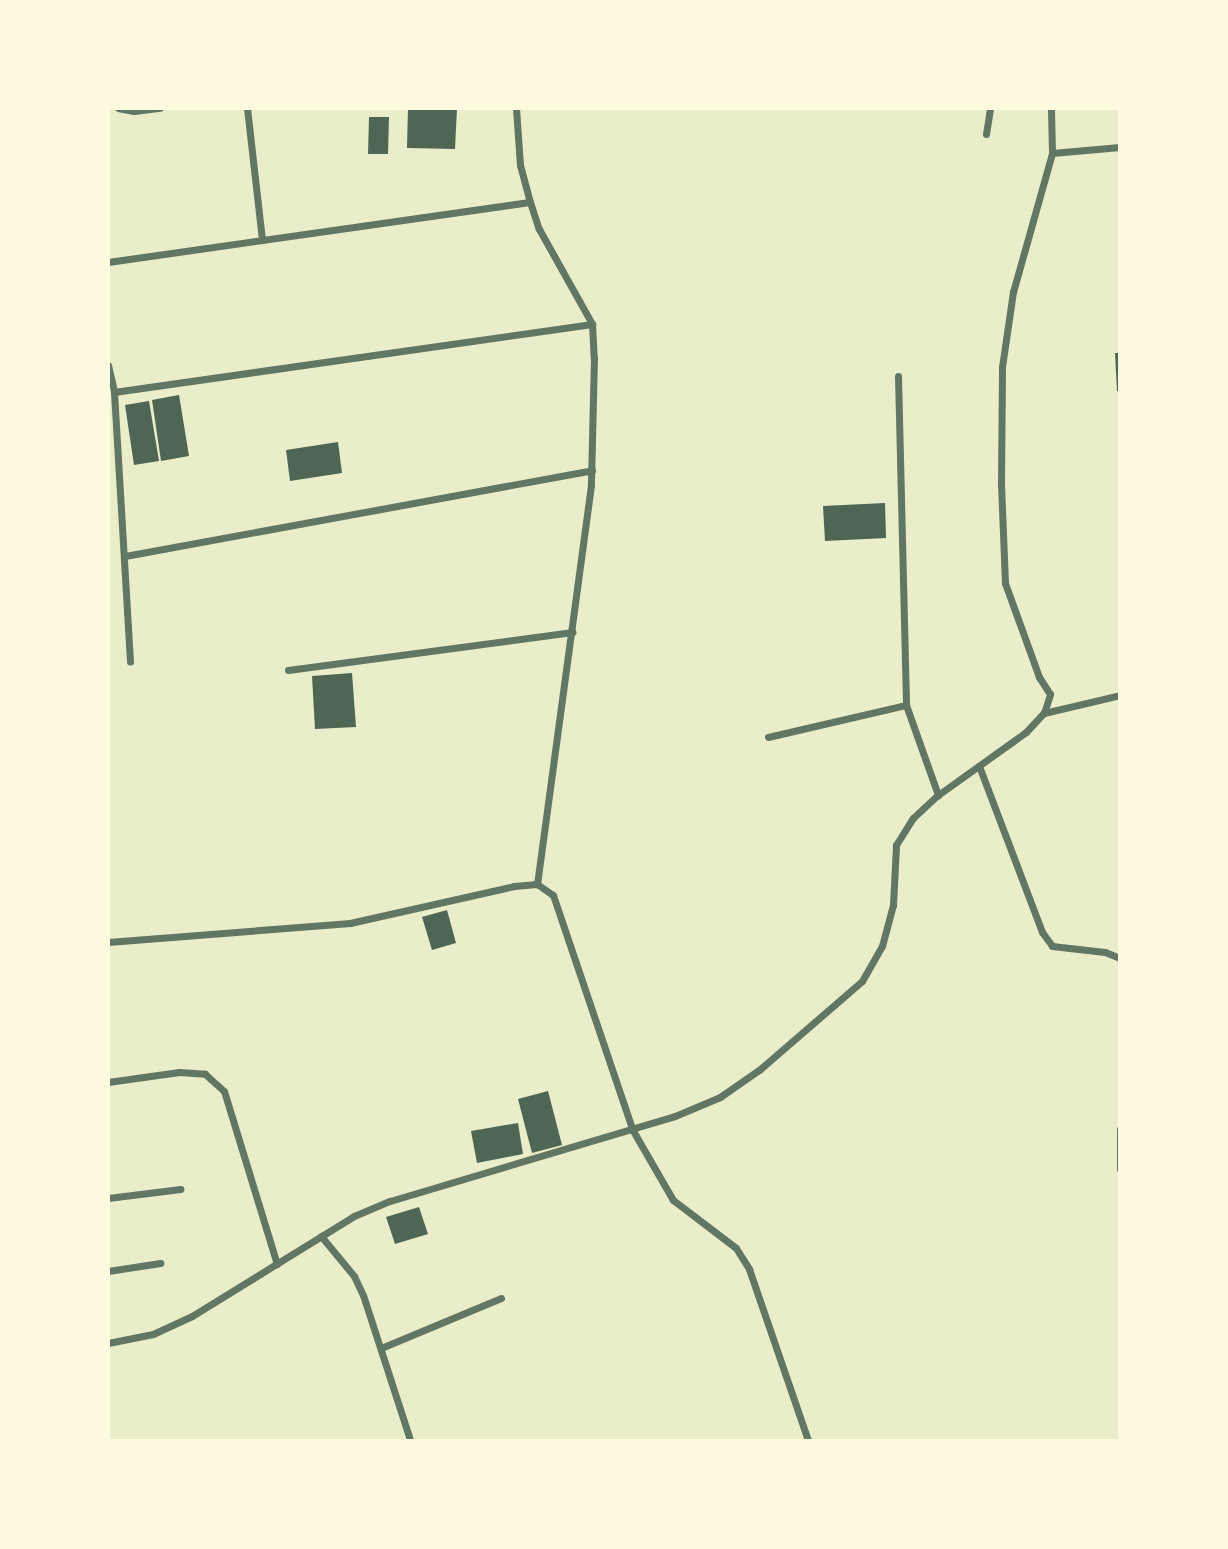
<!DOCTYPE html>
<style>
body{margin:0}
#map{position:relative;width:1228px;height:1549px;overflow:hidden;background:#e9edc9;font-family:"IBM Plex Sans",sans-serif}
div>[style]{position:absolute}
.building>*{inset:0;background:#4f6655}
.minor>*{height:7px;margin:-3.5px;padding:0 3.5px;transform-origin:3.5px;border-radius:3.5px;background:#617663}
span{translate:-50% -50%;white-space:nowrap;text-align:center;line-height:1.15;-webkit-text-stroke:6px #fefae0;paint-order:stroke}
.frame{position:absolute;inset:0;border:110px solid #fefae0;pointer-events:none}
</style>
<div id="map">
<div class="building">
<div style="clip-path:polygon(408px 108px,457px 108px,455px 149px,407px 148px)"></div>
<div style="clip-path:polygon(369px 117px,389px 117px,388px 154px,368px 154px)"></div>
<div style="clip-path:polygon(1115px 353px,1120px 353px,1120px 391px,1117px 391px)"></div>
<div style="clip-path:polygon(179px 395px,189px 456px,161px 461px,152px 400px)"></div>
<div style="clip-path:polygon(149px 401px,159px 461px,134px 465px,125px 405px)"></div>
<div style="clip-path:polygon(338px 442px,342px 473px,290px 481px,286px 450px)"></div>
<div style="clip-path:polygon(885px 503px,886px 538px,825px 541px,823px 506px)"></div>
<div style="clip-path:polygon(352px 673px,356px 727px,315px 729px,312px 676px)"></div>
<div style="clip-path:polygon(447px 910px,456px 943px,432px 950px,422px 917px)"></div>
<div style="clip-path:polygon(548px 1091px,562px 1145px,532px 1153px,518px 1099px)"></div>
<div style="clip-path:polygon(518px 1123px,523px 1154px,477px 1163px,471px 1131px)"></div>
<div style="clip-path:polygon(419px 1207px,428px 1234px,395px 1244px,386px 1217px)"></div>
</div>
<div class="minor">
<div style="left:118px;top:108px;width:16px;rotate:11deg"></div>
<div style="left:134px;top:111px;width:26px;rotate:-7deg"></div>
<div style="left:247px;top:108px;width:133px;rotate:83.5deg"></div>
<div style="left:516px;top:108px;width:57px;rotate:86deg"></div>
<div style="left:520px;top:165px;width:38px;rotate:75deg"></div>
<div style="left:530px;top:202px;width:28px;rotate:72deg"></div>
<div style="left:539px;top:229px;width:109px;rotate:60.8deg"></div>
<div style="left:592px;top:324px;width:34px;rotate:87deg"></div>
<div style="left:594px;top:358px;width:127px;rotate:91.4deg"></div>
<div style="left:591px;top:485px;width:403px;rotate:97.7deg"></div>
<div style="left:986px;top:134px;width:26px;rotate:-81deg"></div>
<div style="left:1052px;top:153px;width:68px;rotate:-5deg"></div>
<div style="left:108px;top:262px;width:426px;rotate:-8.1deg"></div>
<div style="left:108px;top:365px;width:28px;rotate:77deg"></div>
<div style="left:114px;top:392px;width:270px;rotate:86.6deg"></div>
<div style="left:898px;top:376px;width:329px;rotate:88.6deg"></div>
<div style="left:906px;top:705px;width:96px;rotate:70.4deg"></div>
<div style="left:114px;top:392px;width:483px;rotate:-8.1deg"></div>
<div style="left:125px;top:556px;width:475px;rotate:-10.4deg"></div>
<div style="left:288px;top:670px;width:287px;rotate:-7.6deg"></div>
<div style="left:1044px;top:713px;width:78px;rotate:-13.3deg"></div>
<div style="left:768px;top:737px;width:142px;rotate:-13.1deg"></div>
<div style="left:979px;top:766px;width:178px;rotate:69.2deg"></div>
<div style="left:1042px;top:932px;width:17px;rotate:54deg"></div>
<div style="left:1052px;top:946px;width:53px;rotate:6.5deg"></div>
<div style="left:1105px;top:952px;width:16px;rotate:22deg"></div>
<div style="left:108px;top:942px;width:243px;rotate:-4.5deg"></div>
<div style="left:350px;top:923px;width:168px;rotate:-12.7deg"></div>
<div style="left:514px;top:886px;width:23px;rotate:-5deg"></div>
<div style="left:537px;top:884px;width:19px;rotate:35deg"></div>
<div style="left:553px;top:895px;width:247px;rotate:71.3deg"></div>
<div style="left:632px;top:1129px;width:82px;rotate:60deg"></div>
<div style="left:673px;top:1200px;width:79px;rotate:37.3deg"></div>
<div style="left:736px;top:1248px;width:25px;rotate:58deg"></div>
<div style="left:749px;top:1269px;width:181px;rotate:71deg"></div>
<div style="left:108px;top:1082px;width:72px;rotate:-8deg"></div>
<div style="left:179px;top:1072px;width:26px;rotate:4deg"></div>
<div style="left:205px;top:1074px;width:25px;rotate:42deg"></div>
<div style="left:224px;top:1091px;width:181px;rotate:73deg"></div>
<div style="left:1120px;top:1129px;width:40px;rotate:90deg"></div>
<div style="left:108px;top:1198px;width:73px;rotate:-7.1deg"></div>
<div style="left:321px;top:1236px;width:52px;rotate:50.5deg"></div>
<div style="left:354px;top:1276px;width:21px;rotate:65deg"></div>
<div style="left:363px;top:1295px;width:152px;rotate:72deg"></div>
<div style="left:108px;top:1271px;width:53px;rotate:-8.7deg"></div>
<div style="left:108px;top:1343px;width:46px;rotate:-11.3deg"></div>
<div style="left:153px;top:1334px;width:43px;rotate:-24.8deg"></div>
<div style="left:192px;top:1316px;width:190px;rotate:-31.7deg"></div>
<div style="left:354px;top:1216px;width:39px;rotate:-23deg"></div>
<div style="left:390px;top:1201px;width:297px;rotate:-16.6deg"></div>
<div style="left:675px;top:1116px;width:49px;rotate:-22.9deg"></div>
<div style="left:720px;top:1097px;width:47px;rotate:-34.7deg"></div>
<div style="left:759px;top:1070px;width:136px;rotate:-40.8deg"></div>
<div style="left:862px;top:981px;width:40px;rotate:-60.3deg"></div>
<div style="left:882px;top:946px;width:42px;rotate:-75deg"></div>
<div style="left:893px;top:905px;width:60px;rotate:-87.1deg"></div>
<div style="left:896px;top:845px;width:32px;rotate:-58deg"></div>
<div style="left:913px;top:818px;width:34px;rotate:-43deg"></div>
<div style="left:938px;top:795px;width:108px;rotate:-35.6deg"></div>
<div style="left:1026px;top:732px;width:26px;rotate:-47deg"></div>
<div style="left:1044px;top:713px;width:20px;rotate:-72deg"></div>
<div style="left:1050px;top:694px;width:20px;rotate:-123deg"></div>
<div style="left:1039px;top:677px;width:100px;rotate:-109.9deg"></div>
<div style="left:1005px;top:583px;width:99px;rotate:-92.3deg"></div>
<div style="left:1001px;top:484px;width:117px;rotate:-89.5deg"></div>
<div style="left:1002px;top:367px;width:76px;rotate:-81.7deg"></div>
<div style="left:1013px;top:292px;width:144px;rotate:-74.3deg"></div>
<div style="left:1052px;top:153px;width:45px;rotate:-91.3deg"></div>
<div style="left:381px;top:1348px;width:130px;rotate:-22.6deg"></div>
</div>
<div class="frame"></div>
</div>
